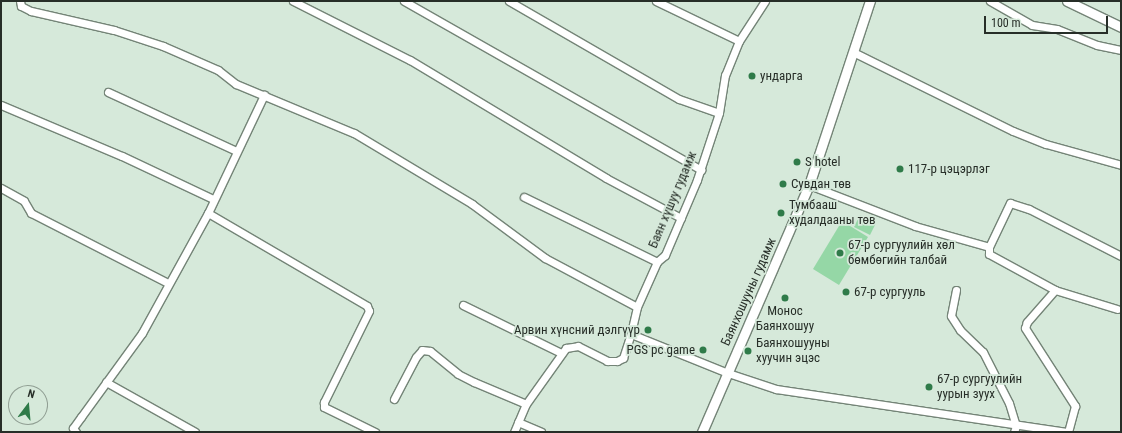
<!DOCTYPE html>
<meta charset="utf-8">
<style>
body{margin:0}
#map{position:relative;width:1122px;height:433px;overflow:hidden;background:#d6e9da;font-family:"Roboto Condensed",sans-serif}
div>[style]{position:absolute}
.green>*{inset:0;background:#95d7a6}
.roads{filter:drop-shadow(1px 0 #748477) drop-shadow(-1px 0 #748477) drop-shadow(0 1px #748477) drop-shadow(0 -1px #748477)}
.minor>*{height:7px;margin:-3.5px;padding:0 3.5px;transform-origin:3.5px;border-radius:3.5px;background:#fff}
.secondary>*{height:9px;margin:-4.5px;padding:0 4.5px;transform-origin:4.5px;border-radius:4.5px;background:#fff}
.dots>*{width:11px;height:11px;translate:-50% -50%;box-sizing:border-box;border:2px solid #d6e9da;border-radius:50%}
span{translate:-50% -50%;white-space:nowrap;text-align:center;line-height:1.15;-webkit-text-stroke:3.5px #d6e9da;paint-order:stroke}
.poi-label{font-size:13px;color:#272e28}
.left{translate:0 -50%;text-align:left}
.right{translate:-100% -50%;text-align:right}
.street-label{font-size:13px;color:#272e28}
.frame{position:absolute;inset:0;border:2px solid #272e28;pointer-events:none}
.north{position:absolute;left:8px;top:385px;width:40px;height:40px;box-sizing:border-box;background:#d6e9da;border:1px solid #909e93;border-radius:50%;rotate:16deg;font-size:11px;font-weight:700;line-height:16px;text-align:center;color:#272e28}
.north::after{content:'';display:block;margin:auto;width:14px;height:18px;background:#2f7b49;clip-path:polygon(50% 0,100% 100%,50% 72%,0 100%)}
.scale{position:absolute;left:984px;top:16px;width:124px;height:18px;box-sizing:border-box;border:2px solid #272e28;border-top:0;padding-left:5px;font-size:12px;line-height:14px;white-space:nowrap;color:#272e28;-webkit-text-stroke:3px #d6e9da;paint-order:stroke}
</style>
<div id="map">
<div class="green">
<div style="clip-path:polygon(860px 215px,876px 223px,870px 235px,854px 227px)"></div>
<div style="clip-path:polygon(842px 221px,868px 237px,839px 285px,813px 269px)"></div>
</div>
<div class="roads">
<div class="minor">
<div style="left:20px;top:1px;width:5px;rotate:79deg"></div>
<div style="left:21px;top:6px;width:11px;rotate:27deg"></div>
<div style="left:31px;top:11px;width:85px;rotate:12.9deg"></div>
<div style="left:114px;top:30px;width:52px;rotate:18.1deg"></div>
<div style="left:163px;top:46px;width:60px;rotate:23.6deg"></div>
<div style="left:218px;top:70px;width:23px;rotate:38deg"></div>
<div style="left:236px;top:84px;width:128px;rotate:22.6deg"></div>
<div style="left:354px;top:133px;width:138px;rotate:31deg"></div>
<div style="left:472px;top:204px;width:91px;rotate:36.5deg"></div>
<div style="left:545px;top:258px;width:104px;rotate:28deg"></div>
<div style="left:293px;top:1px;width:131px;rotate:26.8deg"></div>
<div style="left:410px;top:60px;width:229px;rotate:31deg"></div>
<div style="left:606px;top:178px;width:85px;rotate:28.1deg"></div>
<div style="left:404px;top:1px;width:342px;rotate:29.6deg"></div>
<div style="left:509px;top:1px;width:196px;rotate:30deg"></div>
<div style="left:679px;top:99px;width:42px;rotate:19.3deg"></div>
<div style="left:656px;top:1px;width:92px;rotate:25.7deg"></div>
<div style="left:765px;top:1px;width:48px;rotate:123deg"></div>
<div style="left:739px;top:41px;width:37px;rotate:112deg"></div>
<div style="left:725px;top:75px;width:38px;rotate:99deg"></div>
<div style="left:719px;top:113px;width:71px;rotate:108.2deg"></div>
<div style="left:697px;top:180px;width:82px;rotate:113.1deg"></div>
<div style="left:665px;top:255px;width:11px;rotate:139deg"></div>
<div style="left:657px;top:262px;width:49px;rotate:114deg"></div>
<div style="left:637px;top:307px;width:28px;rotate:103deg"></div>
<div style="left:631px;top:334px;width:105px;rotate:21.9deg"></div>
<div style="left:728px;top:373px;width:51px;rotate:18.4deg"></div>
<div style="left:776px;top:389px;width:294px;rotate:8.4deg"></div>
<div style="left:990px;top:1px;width:48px;rotate:29.7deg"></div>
<div style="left:1032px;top:25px;width:25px;rotate:9deg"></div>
<div style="left:1057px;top:29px;width:43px;rotate:21.8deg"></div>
<div style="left:1097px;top:45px;width:25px;rotate:12deg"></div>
<div style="left:853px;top:52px;width:178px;rotate:26.3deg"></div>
<div style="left:1013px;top:131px;width:35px;rotate:22deg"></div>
<div style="left:1046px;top:144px;width:78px;rotate:15.6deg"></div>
<div style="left:108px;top:92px;width:141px;rotate:24.7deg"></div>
<div style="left:1px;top:105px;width:131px;rotate:22.9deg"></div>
<div style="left:122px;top:156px;width:101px;rotate:25.3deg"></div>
<div style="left:809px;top:185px;width:114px;rotate:21.1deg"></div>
<div style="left:915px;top:226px;width:77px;rotate:15.8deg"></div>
<div style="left:989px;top:247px;width:49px;rotate:-64.5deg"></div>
<div style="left:1010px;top:203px;width:20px;rotate:18deg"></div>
<div style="left:1029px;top:209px;width:103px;rotate:27.1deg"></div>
<div style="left:1px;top:188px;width:26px;rotate:29deg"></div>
<div style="left:24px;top:201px;width:14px;rotate:60deg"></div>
<div style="left:31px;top:213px;width:154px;rotate:27.1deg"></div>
<div style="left:524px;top:197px;width:148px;rotate:26deg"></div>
<div style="left:208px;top:213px;width:184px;rotate:30.3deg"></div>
<div style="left:367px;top:306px;width:5px;rotate:68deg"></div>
<div style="left:369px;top:311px;width:102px;rotate:116.3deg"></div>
<div style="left:324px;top:402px;width:5px;rotate:90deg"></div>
<div style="left:324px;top:407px;width:57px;rotate:26.1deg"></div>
<div style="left:989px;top:247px;width:7px;rotate:90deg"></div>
<div style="left:989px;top:254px;width:75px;rotate:28.6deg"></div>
<div style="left:1055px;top:290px;width:65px;rotate:17deg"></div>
<div style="left:956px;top:290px;width:26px;rotate:101deg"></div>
<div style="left:951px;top:316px;width:17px;rotate:57deg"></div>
<div style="left:960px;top:330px;width:32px;rotate:44deg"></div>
<div style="left:983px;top:352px;width:57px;rotate:63deg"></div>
<div style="left:1009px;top:403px;width:24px;rotate:73deg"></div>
<div style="left:1016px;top:426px;width:6px;rotate:108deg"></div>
<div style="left:1055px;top:290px;width:43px;rotate:131.2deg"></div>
<div style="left:1027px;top:322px;width:6px;rotate:108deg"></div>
<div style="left:1025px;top:328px;width:93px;rotate:57.3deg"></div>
<div style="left:1075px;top:406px;width:27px;rotate:105deg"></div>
<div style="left:463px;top:305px;width:109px;rotate:26.1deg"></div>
<div style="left:106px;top:382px;width:102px;rotate:29.3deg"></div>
<div style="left:394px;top:399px;width:47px;rotate:-62.4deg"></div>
<div style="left:416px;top:357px;width:9px;rotate:-49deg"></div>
<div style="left:422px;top:350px;width:8px;rotate:7deg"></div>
<div style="left:430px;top:351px;width:36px;rotate:39deg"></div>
<div style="left:458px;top:374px;width:18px;rotate:27deg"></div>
<div style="left:474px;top:382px;width:56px;rotate:22.9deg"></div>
<div style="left:518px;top:422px;width:25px;rotate:23deg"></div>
<div style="left:76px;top:432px;width:5px;rotate:-127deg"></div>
<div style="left:73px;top:428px;width:14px;rotate:-54deg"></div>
<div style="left:81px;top:417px;width:104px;rotate:-54deg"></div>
<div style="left:142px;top:333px;width:137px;rotate:-61.2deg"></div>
<div style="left:208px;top:213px;width:131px;rotate:-64.6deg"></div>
<div style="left:514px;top:432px;width:30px;rotate:-67deg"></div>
<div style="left:526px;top:404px;width:69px;rotate:-54.5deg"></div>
<div style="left:566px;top:348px;width:12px;rotate:-9deg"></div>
<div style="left:578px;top:346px;width:33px;rotate:27deg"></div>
<div style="left:607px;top:361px;width:10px"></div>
<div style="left:617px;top:361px;width:7px;rotate:-27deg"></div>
<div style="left:623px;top:358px;width:25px;rotate:-72deg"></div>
</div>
<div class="secondary">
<div style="left:1067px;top:1px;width:60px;rotate:25.7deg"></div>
<div style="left:702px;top:432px;width:269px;rotate:-66.6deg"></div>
<div style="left:809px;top:185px;width:194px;rotate:-71.7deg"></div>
</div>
</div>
<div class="dots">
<div style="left:752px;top:76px;background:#2f7b49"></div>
<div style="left:797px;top:162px;background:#2f7b49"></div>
<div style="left:900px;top:169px;background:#2f7b49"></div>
<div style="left:783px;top:184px;background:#2f7b49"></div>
<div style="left:781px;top:213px;background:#2f7b49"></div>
<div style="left:840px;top:253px;background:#2f7b49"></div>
<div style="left:846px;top:292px;background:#2f7b49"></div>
<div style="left:785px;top:298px;background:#2f7b49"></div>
<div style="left:648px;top:330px;background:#2f7b49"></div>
<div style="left:703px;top:350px;background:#2f7b49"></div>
<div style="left:748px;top:351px;background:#2f7b49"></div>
<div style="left:929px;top:387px;background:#2f7b49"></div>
</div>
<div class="poi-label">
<span class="left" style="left:760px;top:76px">ундарга</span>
<span class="left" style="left:805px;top:162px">S hotel</span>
<span class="left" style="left:908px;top:169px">117-р цэцэрлэг</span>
<span class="left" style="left:791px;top:184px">Сувдан төв</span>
<span class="left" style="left:789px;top:213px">Тумбааш<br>худалдааны төв</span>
<span class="left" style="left:848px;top:253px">67-р сургуулийн хөл<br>бөмбөгийн талбай</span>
<span class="left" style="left:854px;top:292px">67-р сургууль</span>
<span style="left:785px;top:319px">Монос<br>Баянхошуу</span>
<span class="right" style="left:640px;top:330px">Арвин хүнсний дэлгүүр</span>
<span class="left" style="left:756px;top:351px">Баянхошууны<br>хуучин эцэс</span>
<span class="right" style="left:695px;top:350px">PGS pc game</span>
<span class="left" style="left:937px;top:387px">67-р сургуулийн<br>уурын зуух</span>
</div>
<div class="street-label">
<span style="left:673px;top:200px;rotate:-67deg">Баян хүшуу гудамж</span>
<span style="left:749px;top:292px;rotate:-66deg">Баянхошууны гудамж</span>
</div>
<div class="frame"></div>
<div class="north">N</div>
<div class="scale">100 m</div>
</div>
